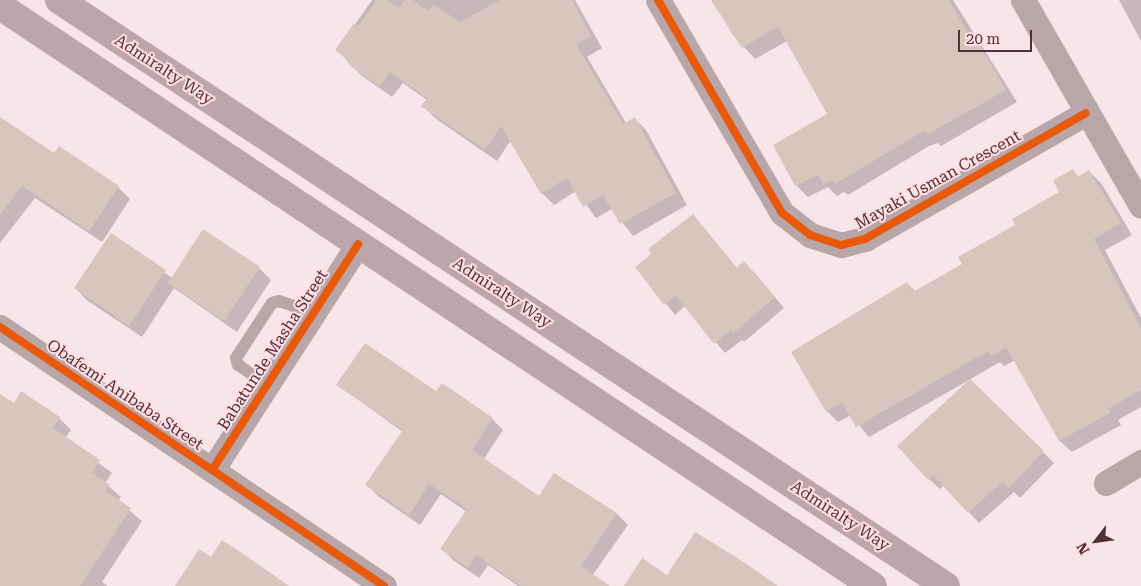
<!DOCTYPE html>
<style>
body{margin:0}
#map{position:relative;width:1141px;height:586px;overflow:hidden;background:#f7e5e9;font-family:"Roboto Serif",serif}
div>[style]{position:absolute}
.shadow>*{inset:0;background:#0003}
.building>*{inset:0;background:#d8c5bd}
.lane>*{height:12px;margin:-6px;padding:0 6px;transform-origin:6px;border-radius:6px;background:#b8a6a9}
.street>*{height:25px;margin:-12.5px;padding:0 12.5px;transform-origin:12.5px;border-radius:12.5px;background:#b8a6a9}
.primary>*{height:28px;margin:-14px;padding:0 14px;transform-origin:14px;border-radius:14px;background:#bca6ab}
.cycleway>*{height:8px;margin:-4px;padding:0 4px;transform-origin:4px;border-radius:4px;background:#e8590c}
span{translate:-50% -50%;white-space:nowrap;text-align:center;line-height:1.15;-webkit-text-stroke:4px #fedee4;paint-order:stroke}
.street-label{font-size:16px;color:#4f3137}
.north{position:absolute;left:1071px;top:516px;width:50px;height:50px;-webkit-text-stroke:4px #fedee4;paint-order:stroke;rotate:240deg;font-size:14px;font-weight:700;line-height:20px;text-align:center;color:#4f3137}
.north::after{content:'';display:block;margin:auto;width:18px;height:22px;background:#4f3137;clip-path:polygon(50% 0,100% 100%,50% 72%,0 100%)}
.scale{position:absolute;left:958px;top:30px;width:74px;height:22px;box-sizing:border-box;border:2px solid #4f3137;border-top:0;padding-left:6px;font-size:15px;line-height:18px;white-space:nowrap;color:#4f3137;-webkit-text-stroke:4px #fedee4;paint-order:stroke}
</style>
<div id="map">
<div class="shadow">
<div style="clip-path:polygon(372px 0,575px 0,602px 48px,587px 57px,626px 123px,635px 119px,646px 130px,687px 205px,633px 236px,612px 209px,596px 218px,576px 191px,554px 205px,542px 193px,511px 140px,497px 161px,435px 118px,423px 106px,427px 100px,403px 83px,392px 97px,361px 75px,337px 50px)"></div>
<div style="clip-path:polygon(714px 0,953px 0,1017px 102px,941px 146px,938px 143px,929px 146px,848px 195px,844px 192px,837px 196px,828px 187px,808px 197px,796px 185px,774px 145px,828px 114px,787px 41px,755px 59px,732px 34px)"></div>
<div style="clip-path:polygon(1119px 0,1141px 0,1141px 41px)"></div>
<div style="clip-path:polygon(0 119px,55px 155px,118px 187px,130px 199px,102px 242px,35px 198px,0 243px)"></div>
<div style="clip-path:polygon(1073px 171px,1079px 177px,1089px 171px,1101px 183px,1132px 235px,1105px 250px,1141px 318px,1141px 407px,1118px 420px,1121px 425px,1072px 452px,1060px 441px,1015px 360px,1004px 366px,1000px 362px,969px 380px,1054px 463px,1020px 498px,1014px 492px,979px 523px,944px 485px,940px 489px,929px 479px,969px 380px,869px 437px,851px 415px,838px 422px,827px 411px,907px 283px,916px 292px,964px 265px,1061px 193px)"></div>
<div style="clip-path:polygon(693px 215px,737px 268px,754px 272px,784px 308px,744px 342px,742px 340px,725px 353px,685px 306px,675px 315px,637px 267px)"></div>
<div style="clip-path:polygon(111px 235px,172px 278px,259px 268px,271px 280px,237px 332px,174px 288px,142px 337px,88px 301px,75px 288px)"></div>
<div style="clip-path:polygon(338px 385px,436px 393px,492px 419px,503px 430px,483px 460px,539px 497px,554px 475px,617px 514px,628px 525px,592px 576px,599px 586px,518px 586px,488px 565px,479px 578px,453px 560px,442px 549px,467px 512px,441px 494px,420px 525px,378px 496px,367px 485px,403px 432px)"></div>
<div style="clip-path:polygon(14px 405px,59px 418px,71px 430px,65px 438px,112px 473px,105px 483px,121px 497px,118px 501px,142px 521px,102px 582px,108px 586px,0 586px,0 406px)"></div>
</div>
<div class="building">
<div style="clip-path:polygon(377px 0,388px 0,399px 8px,405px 0,413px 0,428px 11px,433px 4px,460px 22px,500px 0,572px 0,591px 36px,576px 44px,623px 124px,635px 117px,676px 193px,620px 224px,603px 195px,583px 207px,567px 178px,541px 194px,501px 126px,485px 150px,421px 106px,427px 98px,390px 72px,380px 87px,348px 64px,350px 61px,335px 50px,354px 23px,358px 26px)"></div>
<div style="clip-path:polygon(711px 0,949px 0,970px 37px,974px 35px,1006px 90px,928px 134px,926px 131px,917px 135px,835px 184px,832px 180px,824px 185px,818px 175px,795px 186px,773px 145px,827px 114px,778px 27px,742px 48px)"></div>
<div style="clip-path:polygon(0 117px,54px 153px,59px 146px,119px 186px,89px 231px,22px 186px,0 215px)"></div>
<div style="clip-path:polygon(1073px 169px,1077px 177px,1089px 170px,1121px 223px,1094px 239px,1141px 328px,1141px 390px,1108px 409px,1110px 413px,1059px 441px,1006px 347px,992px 356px,988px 351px,856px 427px,842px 402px,826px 412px,791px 352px,907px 282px,913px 292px,962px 264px,958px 257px,1015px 225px,1012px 219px,1059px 192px,1053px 180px)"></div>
<div style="clip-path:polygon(693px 214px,736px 268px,744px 261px,775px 297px,733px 333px,731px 330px,714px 344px,676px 296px,664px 305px,635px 267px,652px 254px,648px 249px)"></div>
<div style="clip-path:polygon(203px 229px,260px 267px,224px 321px,168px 283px)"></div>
<div style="clip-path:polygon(111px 233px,166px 270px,129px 326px,74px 288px)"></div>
<div style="clip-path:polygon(365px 343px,436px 391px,442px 383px,493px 418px,472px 450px,539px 496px,554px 473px,617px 513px,581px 566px,610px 586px,521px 586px,476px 555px,468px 568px,440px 549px,467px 509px,429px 484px,409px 515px,365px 485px,403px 430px,336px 385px)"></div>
<div style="clip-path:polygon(970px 379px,1044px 451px,1009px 488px,1002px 482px,968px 513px,933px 475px,928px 480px,897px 446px)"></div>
<div style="clip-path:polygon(21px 391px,60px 417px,53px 428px,100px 460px,92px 473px,110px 485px,106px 491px,131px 508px,80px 586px,0 586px,0 394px,14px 403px)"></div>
<div style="clip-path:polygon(695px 532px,739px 559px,778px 586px,624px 586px,642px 558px,667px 575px)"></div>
<div style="clip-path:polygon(222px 540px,248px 557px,289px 586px,175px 586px,199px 549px,211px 557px)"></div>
</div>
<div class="lane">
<div style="left:267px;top:385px;width:35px;rotate:-145deg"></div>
<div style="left:238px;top:365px;width:7px;rotate:-106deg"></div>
<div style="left:236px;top:358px;width:66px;rotate:-56.8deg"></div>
<div style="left:272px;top:303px;width:7px;rotate:-16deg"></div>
<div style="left:279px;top:301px;width:37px;rotate:19deg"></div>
</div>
<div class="street">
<div style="left:658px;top:0;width:246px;rotate:59.8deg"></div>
<div style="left:782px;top:213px;width:36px;rotate:38deg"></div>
<div style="left:810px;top:235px;width:33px;rotate:18deg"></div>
<div style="left:841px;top:245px;width:25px;rotate:-14deg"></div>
<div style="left:865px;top:239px;width:254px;rotate:-29.7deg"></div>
<div style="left:1023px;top:0;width:237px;rotate:60.2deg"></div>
<div style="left:0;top:327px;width:463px;rotate:34deg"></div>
<div style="left:212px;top:470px;width:269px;rotate:-57.1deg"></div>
<div style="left:1106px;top:483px;width:41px;rotate:-31deg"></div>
</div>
<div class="primary">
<div style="left:59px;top:0;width:1063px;rotate:33.45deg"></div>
<div style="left:0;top:6px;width:1048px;rotate:33.6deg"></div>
</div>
<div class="cycleway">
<div style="left:658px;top:0;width:246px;rotate:59.8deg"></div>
<div style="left:782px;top:213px;width:36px;rotate:38deg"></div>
<div style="left:810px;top:235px;width:33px;rotate:18deg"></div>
<div style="left:841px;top:245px;width:25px;rotate:-14deg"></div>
<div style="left:865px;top:239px;width:254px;rotate:-29.7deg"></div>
<div style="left:0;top:327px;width:463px;rotate:34deg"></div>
<div style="left:212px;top:470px;width:269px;rotate:-57.1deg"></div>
</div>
<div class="street-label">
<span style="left:164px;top:70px;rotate:33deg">Admiralty Way</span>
<span style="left:938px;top:180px;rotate:-29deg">Mayaki Usman Crescent</span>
<span style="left:502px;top:293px;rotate:33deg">Admiralty Way</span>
<span style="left:273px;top:350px;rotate:-57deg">Babatunde Masha Street</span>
<span style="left:125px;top:395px;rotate:34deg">Obafemi Anibaba Street</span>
<span style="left:840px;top:516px;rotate:33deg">Admiralty Way</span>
</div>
<div class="north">N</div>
<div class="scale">20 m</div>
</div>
